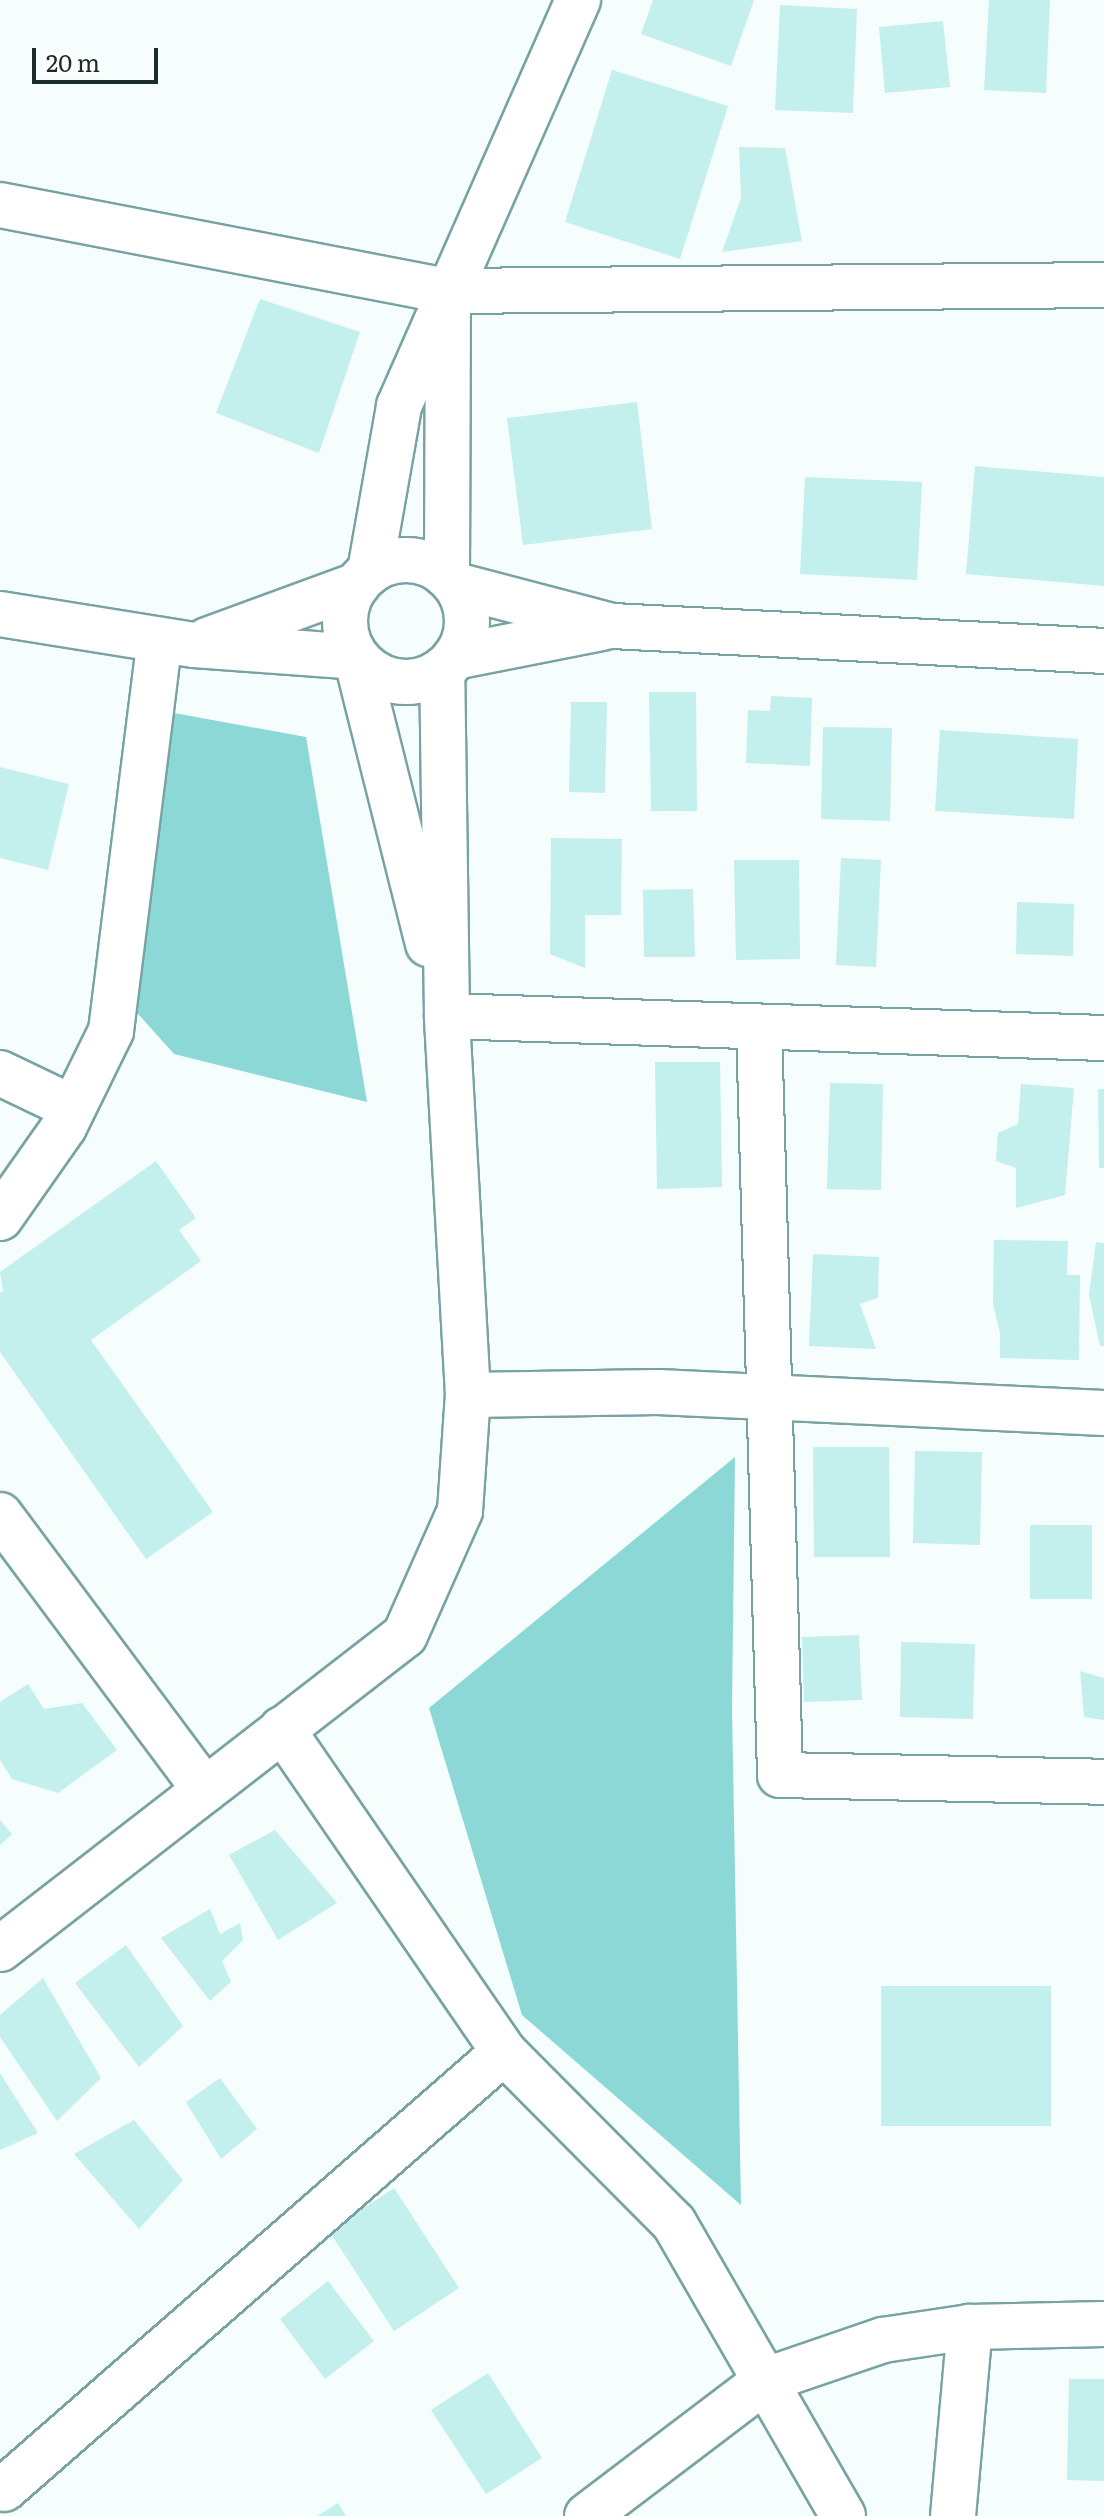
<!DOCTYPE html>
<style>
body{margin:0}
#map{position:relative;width:1104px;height:2516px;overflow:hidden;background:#f5fdfd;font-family:Literata,serif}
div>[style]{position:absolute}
.green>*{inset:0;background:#8bd8d6}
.building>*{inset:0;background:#c3efed}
.roads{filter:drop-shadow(2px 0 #79a3a2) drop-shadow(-2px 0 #79a3a2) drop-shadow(0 2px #79a3a2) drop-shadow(0 -2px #79a3a2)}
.minor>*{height:44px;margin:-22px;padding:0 22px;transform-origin:22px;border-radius:22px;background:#fff}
.minor>.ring{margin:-22px;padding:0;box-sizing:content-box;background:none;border:44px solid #fff;border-radius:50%}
span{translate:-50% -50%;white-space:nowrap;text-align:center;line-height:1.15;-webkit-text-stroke:6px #fff;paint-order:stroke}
.scale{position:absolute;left:32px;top:48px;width:126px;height:36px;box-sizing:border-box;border:4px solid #1a2b2a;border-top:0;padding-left:10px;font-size:24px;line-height:28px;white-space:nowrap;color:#1a2b2a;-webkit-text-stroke:6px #fff;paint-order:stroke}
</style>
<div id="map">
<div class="green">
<div style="clip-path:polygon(174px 713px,306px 737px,367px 1102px,174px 1054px,122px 996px)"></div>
<div style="clip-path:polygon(735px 1457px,732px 1708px,741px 2205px,522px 2015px,429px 1708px)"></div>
</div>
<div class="building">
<div style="clip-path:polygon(653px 0,754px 0,731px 66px,641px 34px)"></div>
<div style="clip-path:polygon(989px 0,1050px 0,1046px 93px,984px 90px)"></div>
<div style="clip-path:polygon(780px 5px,857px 9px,853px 113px,775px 110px)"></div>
<div style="clip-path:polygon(943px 21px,950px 87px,885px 93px,879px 27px)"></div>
<div style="clip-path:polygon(612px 70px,728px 106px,680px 259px,565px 222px)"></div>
<div style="clip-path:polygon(739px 147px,785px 148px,802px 241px,722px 252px,741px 198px)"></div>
<div style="clip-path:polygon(260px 299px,360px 332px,319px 453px,216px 413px)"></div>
<div style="clip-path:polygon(637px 402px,652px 529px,523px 545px,507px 418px)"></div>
<div style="clip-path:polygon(975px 466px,1104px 477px,1104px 586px,966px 574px)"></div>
<div style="clip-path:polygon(805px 477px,922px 482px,917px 580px,800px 574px)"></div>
<div style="clip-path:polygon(649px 692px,696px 692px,697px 811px,651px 811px)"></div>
<div style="clip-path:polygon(771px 696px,812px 698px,810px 766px,746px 763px,748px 710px,770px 711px)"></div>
<div style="clip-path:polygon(571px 702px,607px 702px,605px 793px,569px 792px)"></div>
<div style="clip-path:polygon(823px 727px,892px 728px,890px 821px,821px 819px)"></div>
<div style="clip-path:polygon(940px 730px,1078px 739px,1074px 819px,935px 811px)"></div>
<div style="clip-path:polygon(0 767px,69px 784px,48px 870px,0 858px)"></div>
<div style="clip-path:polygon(551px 838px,622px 839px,621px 915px,585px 915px,585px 968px,550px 954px)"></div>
<div style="clip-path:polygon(841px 858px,881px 860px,876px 967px,836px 965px)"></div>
<div style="clip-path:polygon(734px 860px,799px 860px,800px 959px,736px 960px)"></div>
<div style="clip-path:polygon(693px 889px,695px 957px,644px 957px,643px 890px)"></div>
<div style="clip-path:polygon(1017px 902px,1074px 904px,1073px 956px,1016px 954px)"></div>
<div style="clip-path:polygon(655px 1062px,720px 1062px,722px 1187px,657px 1189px)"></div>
<div style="clip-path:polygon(830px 1083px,883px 1084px,881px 1190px,827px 1189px)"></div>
<div style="clip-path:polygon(1021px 1084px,1074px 1088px,1065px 1195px,1016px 1208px,1016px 1168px,996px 1161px,998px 1133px,1018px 1124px)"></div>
<div style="clip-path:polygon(1098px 1089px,1104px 1089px,1104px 1168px,1099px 1168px)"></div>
<div style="clip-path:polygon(156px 1161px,196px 1218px,179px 1230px,201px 1261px,91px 1340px,213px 1512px,146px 1559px,0 1352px,0 1293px,3px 1291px,0 1272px)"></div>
<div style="clip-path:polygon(994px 1240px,1068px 1241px,1067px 1275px,1080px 1275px,1079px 1360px,1000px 1358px,1000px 1333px,993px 1304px)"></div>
<div style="clip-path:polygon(1096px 1242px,1104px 1243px,1104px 1346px,1100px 1346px,1089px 1295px)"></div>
<div style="clip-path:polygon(813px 1254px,879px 1257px,878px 1298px,860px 1304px,876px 1349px,809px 1346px)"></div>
<div style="clip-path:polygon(813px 1447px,889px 1447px,890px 1557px,814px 1557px)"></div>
<div style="clip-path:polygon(915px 1451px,982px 1452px,980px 1545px,913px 1543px)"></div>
<div style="clip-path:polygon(1030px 1525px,1092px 1525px,1092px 1599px,1030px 1599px)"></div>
<div style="clip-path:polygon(859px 1635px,862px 1700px,804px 1702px,802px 1637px)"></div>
<div style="clip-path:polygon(901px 1642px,975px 1644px,973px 1719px,900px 1717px)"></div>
<div style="clip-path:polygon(1080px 1671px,1104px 1678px,1104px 1720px,1084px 1717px)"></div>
<div style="clip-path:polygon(28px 1684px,44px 1709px,82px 1703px,117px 1750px,58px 1793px,12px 1779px,0 1760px,0 1702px)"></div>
<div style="clip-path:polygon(0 1820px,12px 1834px,0 1845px)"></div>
<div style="clip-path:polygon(275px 1830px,337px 1903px,278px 1940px,229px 1855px)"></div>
<div style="clip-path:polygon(210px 1909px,220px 1934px,240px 1923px,243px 1940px,222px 1961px,231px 1982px,210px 2001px,161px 1938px)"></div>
<div style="clip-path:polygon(126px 1945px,183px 2026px,139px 2067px,75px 1983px)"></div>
<div style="clip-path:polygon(43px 1978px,101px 2078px,57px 2121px,0 2037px,0 2015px)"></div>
<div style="clip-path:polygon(881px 1986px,1051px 1986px,1051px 2126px,881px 2126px)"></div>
<div style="clip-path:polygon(0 2073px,38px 2133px,0 2150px)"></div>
<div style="clip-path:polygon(220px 2078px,257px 2129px,221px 2159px,186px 2102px)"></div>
<div style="clip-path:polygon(134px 2120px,183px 2180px,139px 2229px,74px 2154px)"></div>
<div style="clip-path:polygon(394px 2188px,459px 2288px,394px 2331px,329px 2231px)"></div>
<div style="clip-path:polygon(328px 2281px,374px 2341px,325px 2379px,280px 2319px)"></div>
<div style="clip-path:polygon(488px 2373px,542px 2458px,486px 2494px,431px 2410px)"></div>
<div style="clip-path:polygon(1069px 2379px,1104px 2379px,1104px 2481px,1067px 2480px)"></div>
<div style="clip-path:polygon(338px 2503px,346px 2516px,317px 2516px)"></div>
</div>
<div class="roads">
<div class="minor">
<div style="left:0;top:205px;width:456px;rotate:10.9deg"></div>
<div style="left:448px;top:291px;width:656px;rotate:-0.52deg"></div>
<div class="ring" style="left:345px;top:560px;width:78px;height:78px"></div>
<div style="left:370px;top:571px;width:168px;rotate:-80deg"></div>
<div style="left:399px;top:406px;width:444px;rotate:-66.2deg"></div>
<div style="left:447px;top:576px;width:266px;rotate:-89.8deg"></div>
<div style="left:456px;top:585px;width:161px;rotate:14.7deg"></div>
<div style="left:612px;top:626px;width:493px;rotate:2.9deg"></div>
<div style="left:0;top:614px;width:196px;rotate:9.1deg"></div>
<div style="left:194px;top:645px;width:162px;rotate:4.2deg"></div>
<div style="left:356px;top:657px;width:296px;rotate:75.9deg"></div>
<div style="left:207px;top:640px;width:160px;rotate:-20.1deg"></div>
<div style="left:455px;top:657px;width:150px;rotate:-11.2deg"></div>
<div style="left:447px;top:1016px;width:657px;rotate:1.92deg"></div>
<div style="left:759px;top:1027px;width:748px;rotate:88.39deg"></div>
<div style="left:780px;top:1775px;width:324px;rotate:1.2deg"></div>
<div style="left:0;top:1073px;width:81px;rotate:25.6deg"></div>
<div style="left:0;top:1218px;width:111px;rotate:-54.9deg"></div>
<div style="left:64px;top:1127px;width:107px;rotate:-63.9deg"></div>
<div style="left:111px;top:1031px;width:394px;rotate:-82.9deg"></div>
<div style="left:468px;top:1395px;width:190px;rotate:-0.9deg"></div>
<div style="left:658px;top:1392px;width:446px;rotate:2.7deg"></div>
<div style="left:0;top:1515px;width:343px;rotate:53.3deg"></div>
<div style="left:282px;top:1729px;width:392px;rotate:55.5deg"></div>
<div style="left:504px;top:2052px;width:241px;rotate:45.2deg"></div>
<div style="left:674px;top:2223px;width:338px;rotate:60deg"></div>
<div style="left:0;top:1949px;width:512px;rotate:-37.79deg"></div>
<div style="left:405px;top:1635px;width:136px;rotate:-66.1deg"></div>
<div style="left:460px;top:1511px;width:116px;rotate:-86.1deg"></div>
<div style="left:468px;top:1395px;width:380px;rotate:-93.2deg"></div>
<div style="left:447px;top:1016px;width:346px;rotate:-90.8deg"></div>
<div style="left:4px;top:2489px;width:664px;rotate:-41.15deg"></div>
<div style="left:587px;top:2516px;width:225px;rotate:-37.2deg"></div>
<div style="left:766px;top:2380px;width:124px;rotate:-18.9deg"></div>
<div style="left:883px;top:2340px;width:88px;rotate:-8.5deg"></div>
<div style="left:970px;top:2327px;width:134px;rotate:-1.3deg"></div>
<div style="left:953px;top:2516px;width:190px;rotate:-84.9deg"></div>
</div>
</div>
<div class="scale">20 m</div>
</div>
